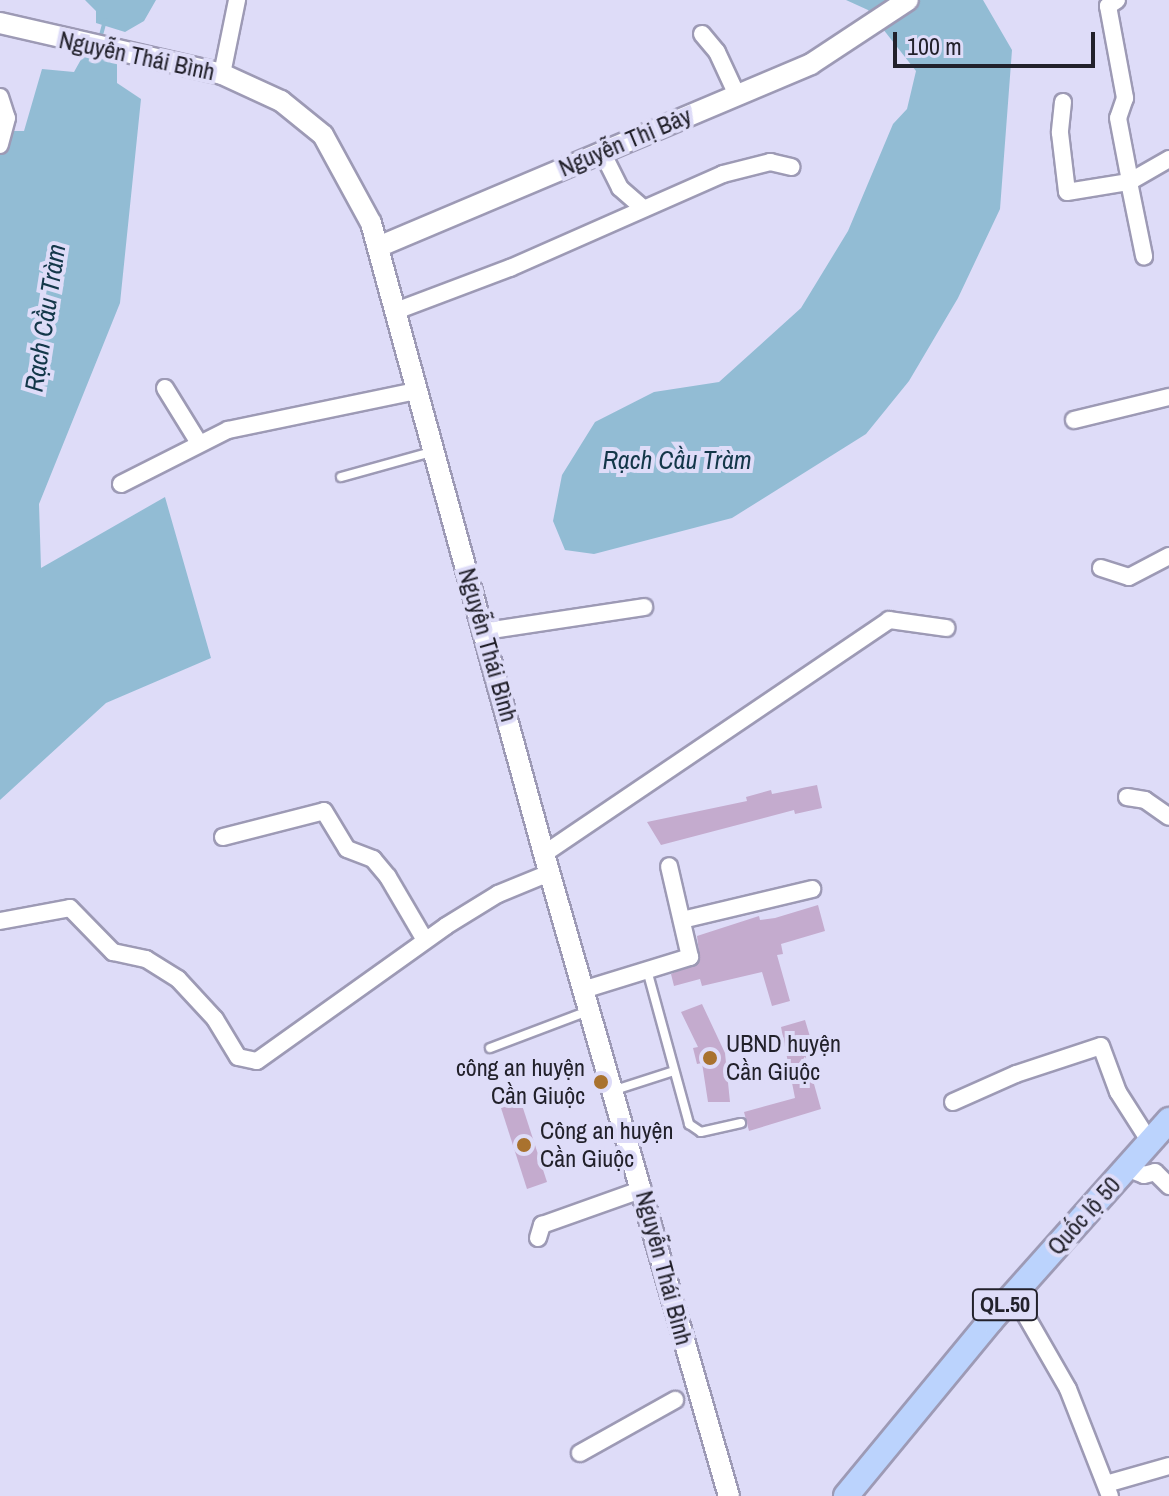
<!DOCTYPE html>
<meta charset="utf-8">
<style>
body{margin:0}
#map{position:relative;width:1169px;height:1496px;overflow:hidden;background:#dedcf8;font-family:"Archivo Narrow",sans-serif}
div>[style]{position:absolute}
.water>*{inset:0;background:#92bcd4}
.stream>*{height:4px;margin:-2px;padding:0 2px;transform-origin:2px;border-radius:2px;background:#92bcd4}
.building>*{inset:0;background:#c4abce}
.roads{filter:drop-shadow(2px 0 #9d9ab5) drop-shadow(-2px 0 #9d9ab5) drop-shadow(0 2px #9d9ab5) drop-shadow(0 -2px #9d9ab5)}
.service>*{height:8px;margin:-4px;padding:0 4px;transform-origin:4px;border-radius:4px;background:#fff}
.minor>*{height:16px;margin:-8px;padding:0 8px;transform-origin:8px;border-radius:8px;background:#fff}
.tertiary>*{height:20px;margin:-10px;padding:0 10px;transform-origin:10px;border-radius:10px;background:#fff}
.primary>*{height:24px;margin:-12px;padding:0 12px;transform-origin:12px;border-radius:12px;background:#bbd3fd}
.dots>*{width:22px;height:22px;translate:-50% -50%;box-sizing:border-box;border:4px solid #dedcf8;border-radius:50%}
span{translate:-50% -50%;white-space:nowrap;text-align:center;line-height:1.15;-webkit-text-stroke:8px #dedcf8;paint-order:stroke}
.shield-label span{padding:2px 6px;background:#dedcf8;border:2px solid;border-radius:6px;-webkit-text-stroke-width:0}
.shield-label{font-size:22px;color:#22212b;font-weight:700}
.street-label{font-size:24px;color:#22212b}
.poi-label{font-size:24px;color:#22212b}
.left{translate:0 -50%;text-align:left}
.right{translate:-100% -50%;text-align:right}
.water-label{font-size:26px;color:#133749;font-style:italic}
.scale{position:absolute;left:893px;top:32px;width:202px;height:36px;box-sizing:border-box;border:4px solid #22212b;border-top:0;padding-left:10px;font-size:24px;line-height:28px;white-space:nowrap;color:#22212b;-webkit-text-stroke:6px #dedcf8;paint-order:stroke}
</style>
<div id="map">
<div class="water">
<div style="clip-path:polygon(85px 0,156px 0,144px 21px,125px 32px,96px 23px,96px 11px)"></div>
<div style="clip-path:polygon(846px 0,983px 0,1012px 50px,1000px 209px,958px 298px,909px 381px,866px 434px,732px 518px,594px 554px,565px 550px,553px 521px,562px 475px,595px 422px,654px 392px,719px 382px,801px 308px,848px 231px,893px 124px,907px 109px,916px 71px,868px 10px)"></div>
<div style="clip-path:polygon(84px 54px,117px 61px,117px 83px,141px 99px,120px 303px,39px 504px,41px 568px,165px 497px,211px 658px,106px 703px,0 800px,0 154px,7px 131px,24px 131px,42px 69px,74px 72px)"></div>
</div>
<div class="stream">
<div style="left:100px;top:39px;width:20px;rotate:-75deg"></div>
</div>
<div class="building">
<div style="clip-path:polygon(817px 785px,822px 808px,795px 814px,794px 810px,661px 845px,647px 822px,747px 801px,746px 797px,771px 790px,772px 794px)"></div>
<div style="clip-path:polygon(818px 905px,825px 931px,781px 944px,783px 954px,777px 955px,790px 1001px,772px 1006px,762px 972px,702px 986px,700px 979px,674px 986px,671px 974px,700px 961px,697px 936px,759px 916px,760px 920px,775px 918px)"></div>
<div style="clip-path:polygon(702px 1004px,725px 1053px,730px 1102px,708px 1102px,702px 1063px,697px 1064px,693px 1048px,698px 1047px,681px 1012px)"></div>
<div style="clip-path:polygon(805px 1020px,814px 1050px,805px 1052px,821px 1109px,749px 1131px,744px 1112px,795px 1098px,781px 1027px)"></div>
<div style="clip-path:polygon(521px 1102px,547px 1182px,527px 1189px,501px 1108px)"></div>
</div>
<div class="roads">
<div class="service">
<div style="left:341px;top:477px;width:93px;rotate:-15.5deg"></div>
<div style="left:647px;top:970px;width:160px;rotate:74.7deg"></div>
<div style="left:689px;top:1124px;width:14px;rotate:34deg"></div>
<div style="left:701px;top:1132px;width:41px;rotate:-12.7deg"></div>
<div style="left:490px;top:1048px;width:105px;rotate:-20.7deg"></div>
<div style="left:615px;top:1090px;width:62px;rotate:-17.9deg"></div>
</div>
<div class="minor">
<div style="left:1117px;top:0;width:11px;rotate:146deg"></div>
<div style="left:1108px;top:6px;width:94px;rotate:79.5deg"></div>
<div style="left:1125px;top:98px;width:21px;rotate:109deg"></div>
<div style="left:1118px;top:118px;width:64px;rotate:79.2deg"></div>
<div style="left:702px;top:34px;width:23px;rotate:50deg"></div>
<div style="left:717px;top:52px;width:47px;rotate:65.1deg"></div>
<div style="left:222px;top:74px;width:76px;rotate:-78.5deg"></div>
<div style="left:0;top:97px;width:22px;rotate:72deg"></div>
<div style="left:7px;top:118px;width:28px;rotate:105deg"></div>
<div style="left:1063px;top:102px;width:31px;rotate:96deg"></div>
<div style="left:1060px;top:133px;width:59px;rotate:83.2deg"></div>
<div style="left:1067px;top:192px;width:63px;rotate:-9.2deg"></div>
<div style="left:1129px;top:182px;width:46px;rotate:-29.9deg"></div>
<div style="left:602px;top:152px;width:40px;rotate:63.4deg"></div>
<div style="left:620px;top:188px;width:30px;rotate:41deg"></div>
<div style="left:1129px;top:182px;width:76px;rotate:78.5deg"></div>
<div style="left:396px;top:311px;width:122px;rotate:-20.7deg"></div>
<div style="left:510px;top:268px;width:233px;rotate:-23.8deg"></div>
<div style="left:723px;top:174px;width:49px;rotate:-14.3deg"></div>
<div style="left:770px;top:162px;width:22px;rotate:13deg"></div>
<div style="left:165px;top:388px;width:65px;rotate:58.3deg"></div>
<div style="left:1074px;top:420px;width:98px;rotate:-13.6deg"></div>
<div style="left:121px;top:484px;width:120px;rotate:-26.8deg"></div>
<div style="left:228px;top:430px;width:192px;rotate:-11.7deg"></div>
<div style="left:1101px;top:568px;width:29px;rotate:18deg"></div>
<div style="left:1129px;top:577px;width:45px;rotate:-27.7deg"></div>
<div style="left:486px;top:631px;width:160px;rotate:-8.6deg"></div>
<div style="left:1127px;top:797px;width:18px;rotate:9deg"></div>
<div style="left:1145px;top:800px;width:29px;rotate:35deg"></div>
<div style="left:223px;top:837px;width:104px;rotate:-14.4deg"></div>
<div style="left:324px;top:811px;width:44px;rotate:58.8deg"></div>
<div style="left:347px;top:849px;width:28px;rotate:21deg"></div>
<div style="left:373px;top:859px;width:23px;rotate:50deg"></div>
<div style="left:388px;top:877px;width:73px;rotate:59.6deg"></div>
<div style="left:544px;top:854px;width:417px;rotate:-34.1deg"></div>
<div style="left:889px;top:620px;width:58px;rotate:8deg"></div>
<div style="left:682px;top:920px;width:134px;rotate:-13.4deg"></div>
<div style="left:0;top:921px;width:71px;rotate:-10.5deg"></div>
<div style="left:70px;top:908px;width:62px;rotate:45.7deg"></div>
<div style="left:113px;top:952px;width:34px;rotate:12deg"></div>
<div style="left:146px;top:959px;width:38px;rotate:32deg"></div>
<div style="left:178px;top:979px;width:54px;rotate:47.2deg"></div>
<div style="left:215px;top:1019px;width:44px;rotate:58.8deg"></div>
<div style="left:238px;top:1057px;width:19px;rotate:12deg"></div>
<div style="left:257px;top:1061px;width:232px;rotate:-35.5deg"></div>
<div style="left:446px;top:926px;width:61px;rotate:-31.6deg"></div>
<div style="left:498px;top:894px;width:55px;rotate:-22.4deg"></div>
<div style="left:586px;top:989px;width:109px;rotate:-17.1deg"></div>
<div style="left:690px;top:957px;width:93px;rotate:-103deg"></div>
<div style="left:953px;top:1102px;width:69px;rotate:-24deg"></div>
<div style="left:1016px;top:1074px;width:89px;rotate:-18.2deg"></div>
<div style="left:1101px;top:1046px;width:49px;rotate:69.7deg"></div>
<div style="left:1118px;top:1092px;width:59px;rotate:57.4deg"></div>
<div style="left:1126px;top:1168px;width:19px;rotate:21deg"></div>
<div style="left:1144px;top:1175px;width:11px;rotate:-15deg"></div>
<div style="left:1155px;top:1172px;width:20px;rotate:45deg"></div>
<div style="left:538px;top:1238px;width:14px;rotate:-73deg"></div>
<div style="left:542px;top:1225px;width:107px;rotate:-19.6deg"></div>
<div style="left:1014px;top:1295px;width:108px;rotate:60.1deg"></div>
<div style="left:1068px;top:1389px;width:115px;rotate:68.6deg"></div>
<div style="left:580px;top:1453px;width:109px;rotate:-29.2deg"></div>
<div style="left:1106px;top:1484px;width:66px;rotate:-15.9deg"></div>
</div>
<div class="tertiary">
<div style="left:0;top:23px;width:228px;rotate:12.9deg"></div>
<div style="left:222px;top:74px;width:65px;rotate:24.6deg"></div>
<div style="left:281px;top:101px;width:54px;rotate:39deg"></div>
<div style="left:323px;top:135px;width:100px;rotate:61.4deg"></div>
<div style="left:371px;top:223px;width:654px;rotate:74.67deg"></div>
<div style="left:544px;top:854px;width:668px;rotate:73.93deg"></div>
<div style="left:378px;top:247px;width:470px;rotate:-22.9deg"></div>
<div style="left:811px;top:64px;width:116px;rotate:-33.4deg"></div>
</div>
<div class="primary">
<div style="left:846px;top:1496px;width:228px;rotate:-50.5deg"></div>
<div style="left:991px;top:1320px;width:268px;rotate:-48.3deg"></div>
</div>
</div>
<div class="dots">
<div style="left:710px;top:1058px;background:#a9722e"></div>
<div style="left:601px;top:1082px;background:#a9722e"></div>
<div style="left:524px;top:1145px;background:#a9722e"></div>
</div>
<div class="shield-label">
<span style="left:1005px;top:1305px">QL.50</span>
</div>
<div class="street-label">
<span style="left:137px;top:56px;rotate:12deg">Nguyễn Thái Bình</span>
<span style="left:625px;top:142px;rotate:-23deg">Nguyễn Thị Bảy</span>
<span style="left:488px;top:645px;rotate:74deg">Nguyễn Thái Bình</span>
<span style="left:1084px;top:1216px;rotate:-48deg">Quốc lộ 50</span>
<span style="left:664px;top:1268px;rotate:75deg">Nguyễn Thái Bình</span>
</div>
<div class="poi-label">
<span class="left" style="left:726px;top:1058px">UBND huyện<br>Cần Giuộc</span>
<span class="right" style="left:585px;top:1082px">công an huyện<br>Cần Giuộc</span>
<span class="left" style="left:540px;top:1145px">Công an huyện<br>Cần Giuộc</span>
</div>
<div class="water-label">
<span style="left:45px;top:318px;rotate:-81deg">Rạch Cầu Tràm</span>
<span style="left:677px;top:460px">Rạch Cầu Tràm</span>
</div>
<div class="scale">100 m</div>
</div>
